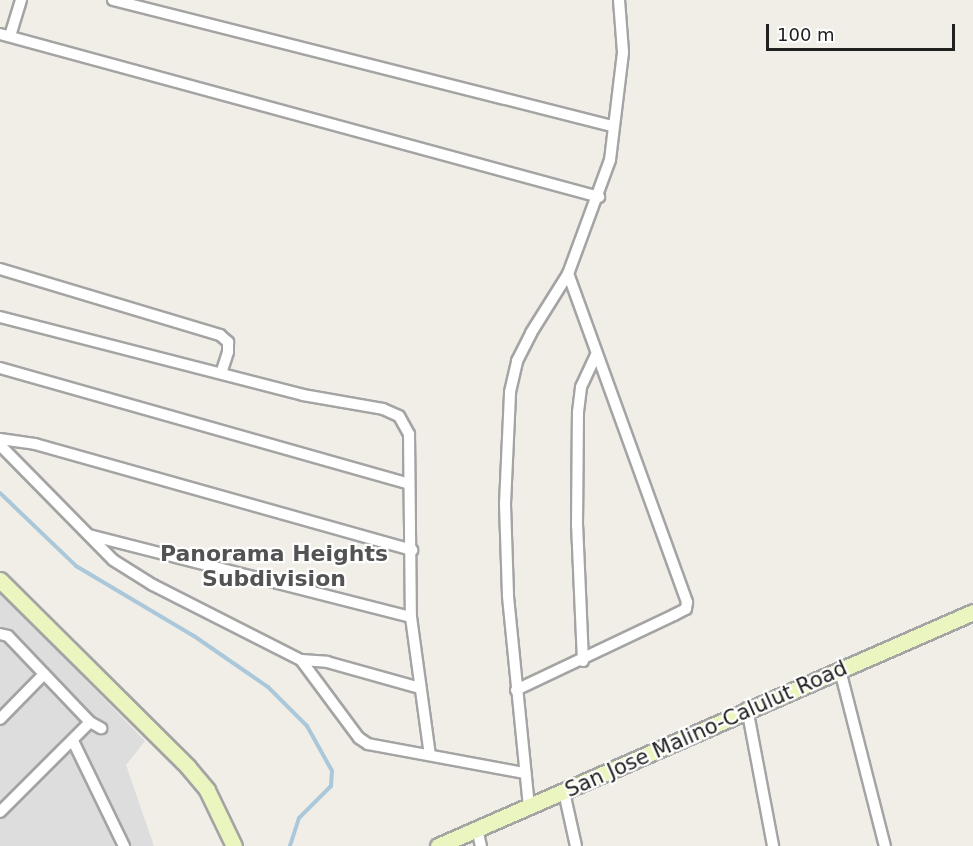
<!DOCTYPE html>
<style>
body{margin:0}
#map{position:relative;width:973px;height:846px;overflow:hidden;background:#f0eee7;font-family:"DejaVu Sans",sans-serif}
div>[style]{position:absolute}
.residential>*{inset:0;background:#dedddd}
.stream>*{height:4px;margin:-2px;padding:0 2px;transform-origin:2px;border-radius:2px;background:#aac8da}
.roads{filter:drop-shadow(2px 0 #a4a4a4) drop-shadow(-2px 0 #a4a4a4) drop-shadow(0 2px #a4a4a4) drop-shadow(0 -2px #a4a4a4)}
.street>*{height:10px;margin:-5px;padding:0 5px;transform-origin:5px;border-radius:5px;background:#fff}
.secondary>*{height:15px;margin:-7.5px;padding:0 7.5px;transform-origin:7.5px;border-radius:7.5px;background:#eaf5bf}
span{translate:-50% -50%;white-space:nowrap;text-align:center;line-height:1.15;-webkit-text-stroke:4.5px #fff;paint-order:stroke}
.street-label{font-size:21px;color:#202020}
.neighbourhood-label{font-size:22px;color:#535353;font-weight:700}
.scale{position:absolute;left:766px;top:24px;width:189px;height:27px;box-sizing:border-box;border:3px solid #202020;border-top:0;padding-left:8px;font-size:18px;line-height:21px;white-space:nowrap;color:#202020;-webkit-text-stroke:4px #fff;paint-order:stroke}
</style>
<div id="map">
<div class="residential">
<div style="clip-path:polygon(0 591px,145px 741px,126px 765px,154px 846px,0 846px)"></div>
</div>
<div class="stream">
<div style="left:0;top:493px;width:105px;rotate:43.8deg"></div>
<div style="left:76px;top:566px;width:137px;rotate:30.7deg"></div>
<div style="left:194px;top:636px;width:90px;rotate:34.6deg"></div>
<div style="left:268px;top:687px;width:55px;rotate:45deg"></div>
<div style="left:307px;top:726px;width:51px;rotate:60.9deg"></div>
<div style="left:332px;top:771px;width:15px;rotate:94deg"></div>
<div style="left:331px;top:786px;width:45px;rotate:135deg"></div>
<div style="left:299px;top:818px;width:29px;rotate:108deg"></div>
</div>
<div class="roads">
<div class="street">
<div style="left:113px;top:0;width:515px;rotate:14.17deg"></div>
<div style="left:0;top:34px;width:621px;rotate:15.22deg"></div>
<div style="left:10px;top:36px;width:38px;rotate:-73deg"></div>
<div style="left:0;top:269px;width:230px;rotate:16.7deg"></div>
<div style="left:220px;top:335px;width:11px;rotate:41deg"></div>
<div style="left:228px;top:342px;width:10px;rotate:90deg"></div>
<div style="left:228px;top:352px;width:22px;rotate:108deg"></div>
<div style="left:0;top:317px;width:313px;rotate:14.4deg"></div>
<div style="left:303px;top:395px;width:81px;rotate:9.9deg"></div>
<div style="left:383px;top:409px;width:17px;rotate:24deg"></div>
<div style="left:399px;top:416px;width:21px;rotate:61deg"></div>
<div style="left:409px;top:434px;width:183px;rotate:89.4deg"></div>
<div style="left:411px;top:617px;width:139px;rotate:82.2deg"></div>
<div style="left:0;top:368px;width:425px;rotate:15.8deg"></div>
<div style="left:0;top:439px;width:35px;rotate:8deg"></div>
<div style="left:35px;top:444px;width:392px;rotate:15.7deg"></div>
<div style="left:0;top:445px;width:161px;rotate:45.5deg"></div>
<div style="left:113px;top:560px;width:47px;rotate:32deg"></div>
<div style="left:153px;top:585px;width:166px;rotate:26.9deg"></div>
<div style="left:301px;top:660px;width:97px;rotate:53.4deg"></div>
<div style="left:359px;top:738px;width:11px;rotate:34deg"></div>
<div style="left:368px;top:744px;width:160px;rotate:10.5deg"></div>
<div style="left:89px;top:535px;width:332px;rotate:14.3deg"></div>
<div style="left:0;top:634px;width:8px;rotate:14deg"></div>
<div style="left:8px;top:636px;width:119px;rotate:46.4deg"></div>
<div style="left:301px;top:660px;width:26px;rotate:4deg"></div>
<div style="left:327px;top:662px;width:97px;rotate:15.6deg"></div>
<div style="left:583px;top:661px;width:136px;rotate:-92.5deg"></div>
<div style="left:577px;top:525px;width:113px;rotate:-89.5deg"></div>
<div style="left:578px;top:412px;width:25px;rotate:-83deg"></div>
<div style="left:581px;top:387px;width:35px;rotate:-65deg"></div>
<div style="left:840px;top:670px;width:182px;rotate:75.7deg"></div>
<div style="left:516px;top:690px;width:175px;rotate:-25.4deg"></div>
<div style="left:674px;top:615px;width:13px;rotate:-27deg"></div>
<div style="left:686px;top:609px;width:7px;rotate:-82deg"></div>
<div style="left:687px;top:602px;width:349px;rotate:-109.9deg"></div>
<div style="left:747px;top:708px;width:140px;rotate:79.3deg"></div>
<div style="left:0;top:719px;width:63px;rotate:-45.6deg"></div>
<div style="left:73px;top:741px;width:117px;rotate:64.1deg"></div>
<div style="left:564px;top:792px;width:55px;rotate:77.5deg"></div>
<div style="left:529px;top:807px;width:213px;rotate:-95.7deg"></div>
<div style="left:508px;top:595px;width:91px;rotate:-91.9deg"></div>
<div style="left:505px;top:504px;width:112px;rotate:-87.4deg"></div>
<div style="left:510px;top:392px;width:32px;rotate:-77deg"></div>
<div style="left:517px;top:361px;width:31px;rotate:-63deg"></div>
<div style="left:531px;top:333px;width:70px;rotate:-57.9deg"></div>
<div style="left:568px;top:274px;width:121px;rotate:-69.8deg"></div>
<div style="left:610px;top:160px;width:109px;rotate:-83.1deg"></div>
<div style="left:623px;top:52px;width:52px;rotate:-94.4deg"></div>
<div style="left:0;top:812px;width:127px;rotate:-45deg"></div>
<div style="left:90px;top:722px;width:13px;rotate:29deg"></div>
<div style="left:477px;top:829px;width:17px;rotate:77deg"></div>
</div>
<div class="secondary">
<div style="left:0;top:580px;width:265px;rotate:44.8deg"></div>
<div style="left:188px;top:767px;width:30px;rotate:50deg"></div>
<div style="left:207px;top:790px;width:62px;rotate:64.3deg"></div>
<div style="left:438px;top:846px;width:584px;rotate:-23.62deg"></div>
</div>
</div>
<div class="street-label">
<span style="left:706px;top:729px;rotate:-24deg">San Jose Malino-Calulut Road</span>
</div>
<div class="neighbourhood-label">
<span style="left:274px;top:566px">Panorama Heights<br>Subdivision</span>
</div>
<div class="scale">100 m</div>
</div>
